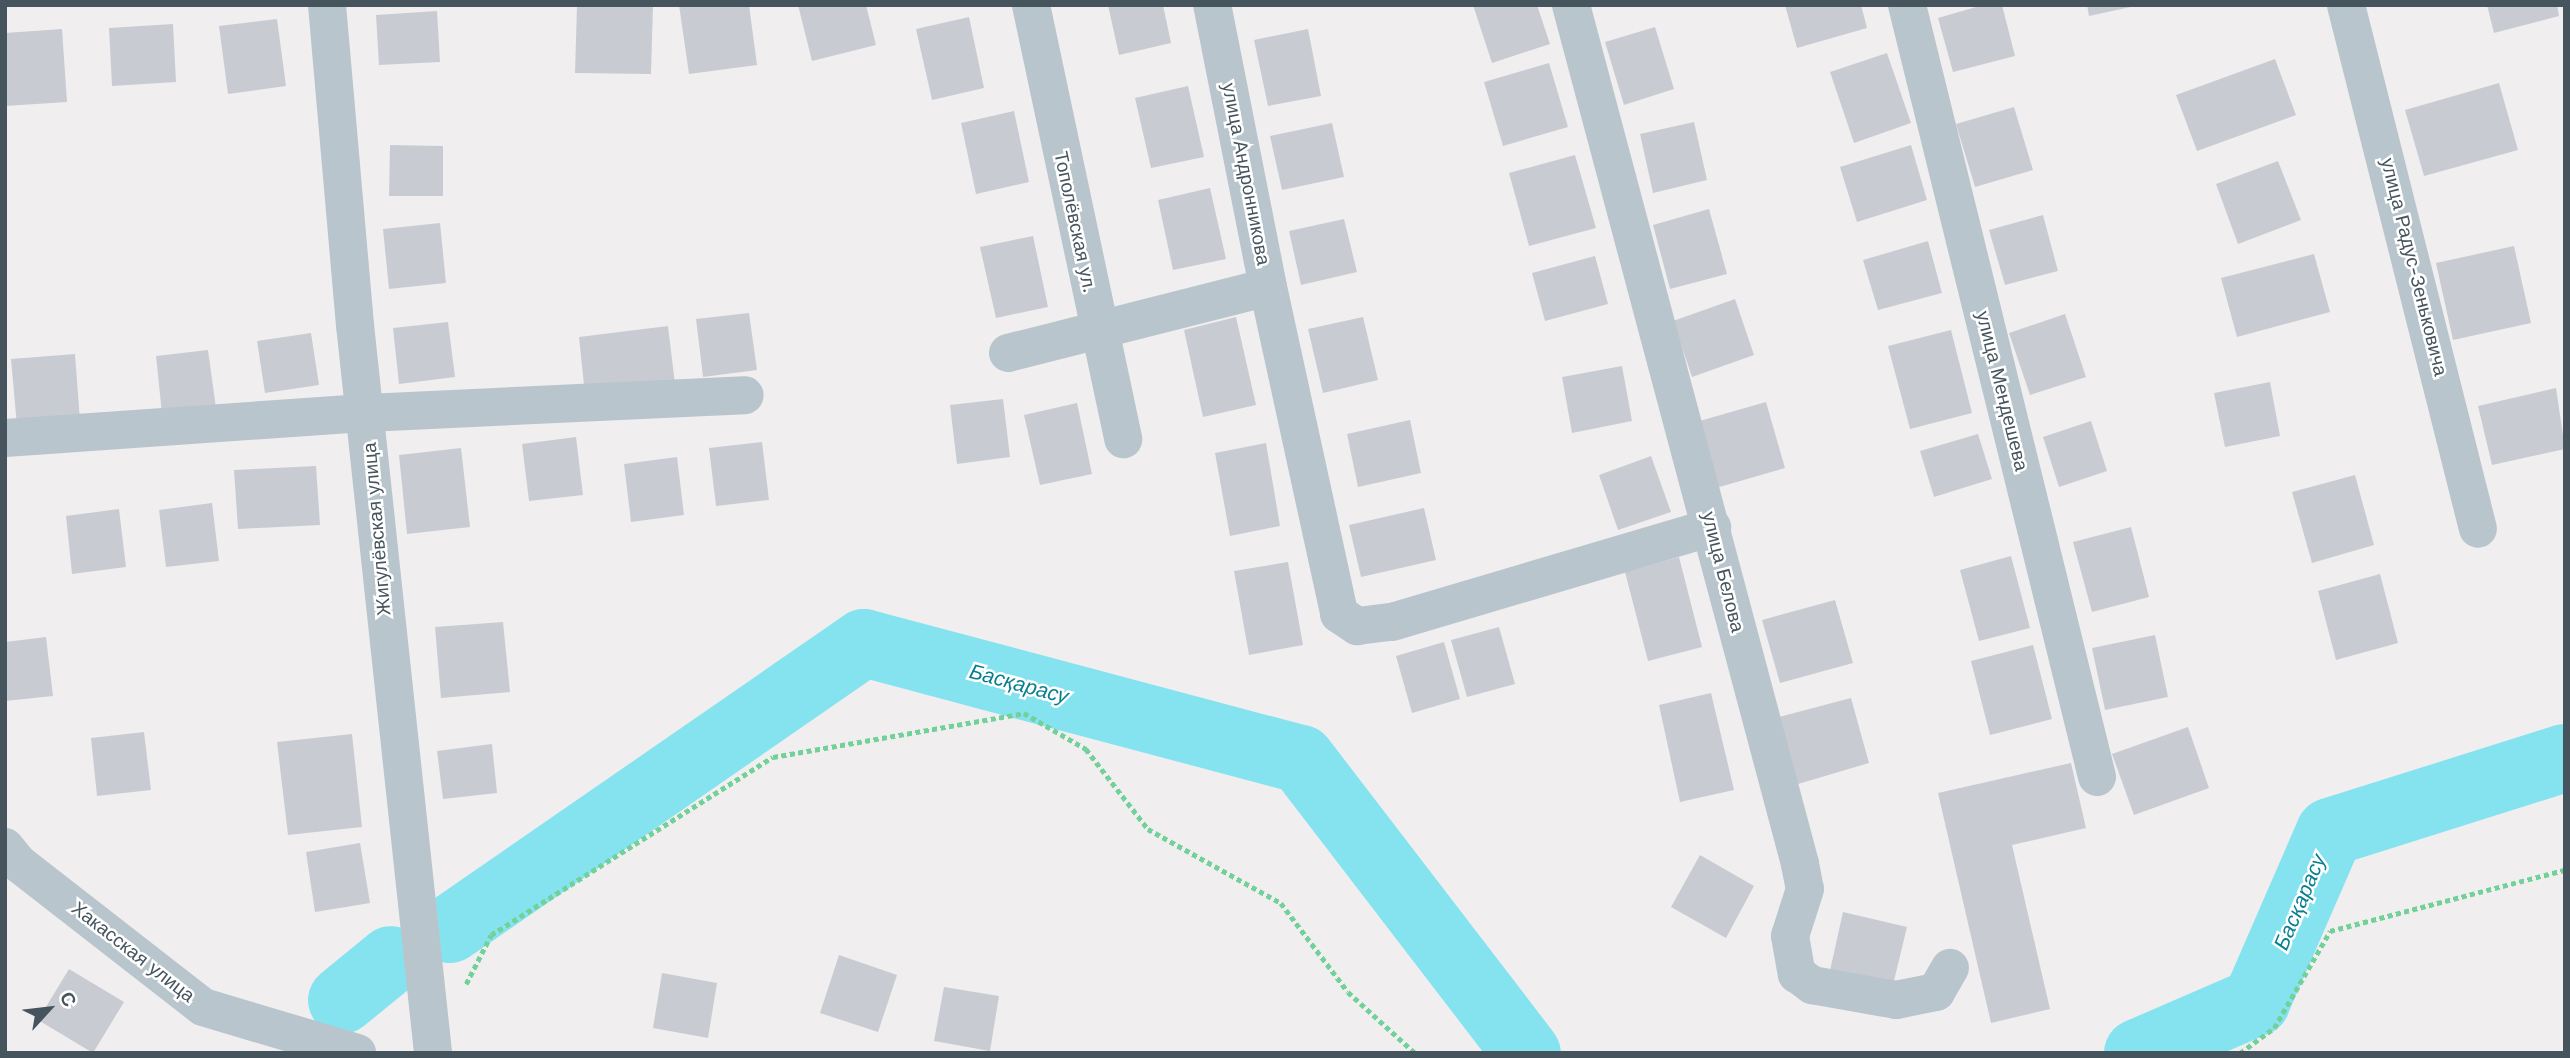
<!DOCTYPE html>
<meta charset="utf-8">
<style>
body{margin:0}
#map{position:relative;width:2570px;height:1058px;overflow:hidden;background:#f1eeef;font-family:"Work Sans",sans-serif}
div>[style]{position:absolute}
.river>*{height:68px;margin:-34px;padding:0 34px;transform-origin:34px;border-radius:34px;background:#85e3f0}
.building>*{inset:0;background:#c8ccd2}
.path>*{height:4.5px;margin-top:-2.25px;transform-origin:0;background:repeating-linear-gradient(90deg,#71d199 0 5px,transparent 0 8.5px)}
.street>*{height:38px;margin:-19px;padding:0 19px;transform-origin:19px;border-radius:19px;background:#b9c5cc}
span{translate:-50% -50%;white-space:nowrap;text-align:center;line-height:1.15;-webkit-text-stroke:5px #fff;paint-order:stroke}
.street-label{font-size:19px;color:#46545d}
.water-label{font-size:21px;color:#077f91;font-style:italic}
.frame{position:absolute;inset:0;border:7px solid #46545d;pointer-events:none}
.north{position:absolute;left:14px;top:974px;width:70px;height:70px;-webkit-text-stroke:5px #fff;paint-order:stroke;rotate:63deg;font-size:19px;font-weight:700;line-height:28px;text-align:center;color:#46545d}
.north::after{content:'';display:block;margin:auto;width:24px;height:32px;background:#46545d;clip-path:polygon(50% 0,100% 100%,50% 72%,0 100%)}
</style>
<div id="map">
<div class="river">
<div style="left:450px;top:929px;width:503px;rotate:-34.64deg"></div>
<div style="left:864px;top:643px;width:452px;rotate:14.9deg"></div>
<div style="left:1301px;top:759px;width:371px;rotate:52.5deg"></div>
<div style="left:342px;top:1000px;width:63px;rotate:-39.2deg"></div>
<div style="left:2138px;top:1053px;width:129px;rotate:-23.4deg"></div>
<div style="left:2256px;top:1002px;width:185px;rotate:-66.5deg"></div>
<div style="left:2330px;top:832px;width:246px;rotate:-17.5deg"></div>
</div>
<div class="building">
<div style="clip-path:polygon(577px 5px,653px 5px,651px 74px,575px 73px)"></div>
<div style="clip-path:polygon(679px 5px,749px 5px,757px 65px,689px 74px)"></div>
<div style="clip-path:polygon(798px 5px,866px 5px,876px 45px,812px 61px)"></div>
<div style="clip-path:polygon(1108px 5px,1163px 5px,1171px 43px,1119px 55px)"></div>
<div style="clip-path:polygon(1473px 5px,1537px 5px,1550px 44px,1492px 63px)"></div>
<div style="clip-path:polygon(1785px 5px,1861px 5px,1867px 28px,1797px 48px)"></div>
<div style="clip-path:polygon(1983px 5px,2002px 5px,2015px 56px,1953px 72px,1938px 18px)"></div>
<div style="clip-path:polygon(2087px 5px,2134px 5px,2135px 6px,2089px 16px)"></div>
<div style="clip-path:polygon(2487px 5px,2557px 5px,2559px 16px,2494px 33px)"></div>
<div style="clip-path:polygon(437px 11px,440px 62px,379px 65px,376px 15px)"></div>
<div style="clip-path:polygon(969px 17px,984px 88px,932px 100px,916px 29px)"></div>
<div style="clip-path:polygon(277px 19px,286px 86px,228px 94px,219px 26px)"></div>
<div style="clip-path:polygon(173px 24px,176px 82px,112px 86px,109px 28px)"></div>
<div style="clip-path:polygon(1655px 27px,1674px 89px,1624px 105px,1605px 42px)"></div>
<div style="clip-path:polygon(62px 29px,67px 102px,5px 106px,5px 33px)"></div>
<div style="clip-path:polygon(1308px 29px,1321px 96px,1268px 106px,1254px 40px)"></div>
<div style="clip-path:polygon(1887px 53px,1911px 123px,1854px 143px,1830px 72px)"></div>
<div style="clip-path:polygon(2275px 59px,2296px 115px,2197px 151px,2176px 95px)"></div>
<div style="clip-path:polygon(1549px 63px,1568px 127px,1503px 146px,1484px 82px)"></div>
<div style="clip-path:polygon(2499px 83px,2518px 150px,2424px 176px,2405px 110px)"></div>
<div style="clip-path:polygon(1188px 86px,1204px 157px,1151px 168px,1135px 98px)"></div>
<div style="clip-path:polygon(2014px 107px,2033px 170px,1975px 187px,1956px 124px)"></div>
<div style="clip-path:polygon(1014px 111px,1029px 182px,976px 194px,961px 123px)"></div>
<div style="clip-path:polygon(1694px 122px,1707px 180px,1653px 193px,1640px 134px)"></div>
<div style="clip-path:polygon(1332px 123px,1344px 177px,1282px 190px,1270px 136px)"></div>
<div style="clip-path:polygon(390px 145px,443px 146px,443px 196px,389px 196px)"></div>
<div style="clip-path:polygon(1911px 145px,1927px 200px,1857px 222px,1840px 167px)"></div>
<div style="clip-path:polygon(1575px 155px,1596px 228px,1529px 246px,1509px 173px)"></div>
<div style="clip-path:polygon(2278px 161px,2301px 220px,2238px 244px,2216px 184px)"></div>
<div style="clip-path:polygon(1210px 188px,1226px 259px,1173px 270px,1158px 200px)"></div>
<div style="clip-path:polygon(1709px 209px,1727px 274px,1670px 289px,1653px 225px)"></div>
<div style="clip-path:polygon(2043px 215px,2058px 271px,2005px 285px,1989px 230px)"></div>
<div style="clip-path:polygon(1344px 219px,1357px 272px,1301px 285px,1289px 231px)"></div>
<div style="clip-path:polygon(440px 223px,446px 283px,389px 289px,383px 229px)"></div>
<div style="clip-path:polygon(1033px 236px,1048px 307px,996px 318px,980px 247px)"></div>
<div style="clip-path:polygon(1928px 241px,1942px 293px,1878px 310px,1863px 260px)"></div>
<div style="clip-path:polygon(2514px 246px,2531px 323px,2453px 340px,2436px 263px)"></div>
<div style="clip-path:polygon(2314px 254px,2330px 312px,2237px 337px,2221px 278px)"></div>
<div style="clip-path:polygon(1595px 256px,1608px 304px,1545px 321px,1532px 273px)"></div>
<div style="clip-path:polygon(1735px 299px,1754px 355px,1692px 377px,1673px 321px)"></div>
<div style="clip-path:polygon(749px 313px,757px 370px,703px 377px,696px 319px)"></div>
<div style="clip-path:polygon(2065px 314px,2086px 377px,2030px 395px,2009px 333px)"></div>
<div style="clip-path:polygon(1236px 317px,1256px 405px,1203px 417px,1184px 330px)"></div>
<div style="clip-path:polygon(1363px 317px,1378px 380px,1323px 393px,1308px 329px)"></div>
<div style="clip-path:polygon(448px 322px,455px 377px,399px 384px,393px 328px)"></div>
<div style="clip-path:polygon(668px 326px,675px 384px,585px 395px,579px 337px)"></div>
<div style="clip-path:polygon(1951px 330px,1972px 413px,1910px 429px,1888px 346px)"></div>
<div style="clip-path:polygon(311px 333px,319px 385px,265px 393px,257px 341px)"></div>
<div style="clip-path:polygon(208px 350px,216px 408px,162px 414px,156px 356px)"></div>
<div style="clip-path:polygon(75px 354px,80px 421px,17px 426px,11px 359px)"></div>
<div style="clip-path:polygon(1622px 366px,1632px 421px,1572px 433px,1562px 377px)"></div>
<div style="clip-path:polygon(2270px 382px,2280px 436px,2225px 447px,2214px 393px)"></div>
<div style="clip-path:polygon(2556px 388px,2565px 449px,2492px 465px,2478px 406px)"></div>
<div style="clip-path:polygon(1003px 399px,1010px 457px,957px 464px,950px 405px)"></div>
<div style="clip-path:polygon(1766px 402px,1785px 468px,1716px 488px,1696px 422px)"></div>
<div style="clip-path:polygon(1077px 403px,1092px 474px,1040px 485px,1024px 415px)"></div>
<div style="clip-path:polygon(1410px 420px,1421px 473px,1358px 487px,1347px 434px)"></div>
<div style="clip-path:polygon(2091px 421px,2107px 471px,2059px 487px,2043px 437px)"></div>
<div style="clip-path:polygon(1978px 434px,1992px 479px,1934px 497px,1920px 451px)"></div>
<div style="clip-path:polygon(576px 437px,583px 495px,529px 501px,522px 444px)"></div>
<div style="clip-path:polygon(762px 442px,769px 500px,716px 506px,709px 448px)"></div>
<div style="clip-path:polygon(1266px 443px,1280px 526px,1230px 536px,1215px 453px)"></div>
<div style="clip-path:polygon(461px 448px,470px 527px,407px 534px,399px 455px)"></div>
<div style="clip-path:polygon(1651px 456px,1671px 512px,1618px 530px,1599px 475px)"></div>
<div style="clip-path:polygon(677px 457px,684px 515px,631px 522px,624px 464px)"></div>
<div style="clip-path:polygon(316px 466px,320px 525px,238px 529px,234px 470px)"></div>
<div style="clip-path:polygon(2355px 475px,2374px 545px,2312px 563px,2292px 492px)"></div>
<div style="clip-path:polygon(212px 503px,219px 561px,166px 567px,159px 510px)"></div>
<div style="clip-path:polygon(1424px 508px,1436px 560px,1361px 577px,1349px 525px)"></div>
<div style="clip-path:polygon(119px 509px,126px 567px,72px 574px,66px 516px)"></div>
<div style="clip-path:polygon(2131px 527px,2149px 597px,2092px 612px,2073px 542px)"></div>
<div style="clip-path:polygon(2011px 556px,2030px 628px,1979px 641px,1960px 570px)"></div>
<div style="clip-path:polygon(1679px 557px,1702px 647px,1648px 661px,1625px 572px)"></div>
<div style="clip-path:polygon(1288px 562px,1303px 645px,1249px 655px,1234px 571px)"></div>
<div style="clip-path:polygon(2380px 574px,2398px 643px,2336px 660px,2318px 591px)"></div>
<div style="clip-path:polygon(1835px 600px,1853px 663px,1780px 683px,1762px 620px)"></div>
<div style="clip-path:polygon(503px 622px,510px 692px,441px 698px,435px 627px)"></div>
<div style="clip-path:polygon(1499px 627px,1515px 684px,1467px 697px,1451px 640px)"></div>
<div style="clip-path:polygon(2155px 635px,2168px 697px,2105px 710px,2092px 648px)"></div>
<div style="clip-path:polygon(46px 637px,53px 696px,5px 701px,5px 642px)"></div>
<div style="clip-path:polygon(1444px 642px,1460px 699px,1412px 713px,1396px 656px)"></div>
<div style="clip-path:polygon(2033px 645px,2052px 719px,1990px 735px,1971px 661px)"></div>
<div style="clip-path:polygon(1711px 693px,1734px 790px,1680px 802px,1659px 705px)"></div>
<div style="clip-path:polygon(1851px 698px,1869px 763px,1798px 784px,1779px 717px)"></div>
<div style="clip-path:polygon(2188px 727px,2209px 788px,2134px 815px,2112px 754px)"></div>
<div style="clip-path:polygon(144px 732px,151px 790px,97px 796px,91px 738px)"></div>
<div style="clip-path:polygon(352px 734px,362px 827px,288px 835px,277px 742px)"></div>
<div style="clip-path:polygon(492px 744px,497px 793px,443px 799px,437px 751px)"></div>
<div style="clip-path:polygon(2071px 763px,2086px 828px,2012px 845px,2050px 1009px,1991px 1023px,1938px 793px)"></div>
<div style="clip-path:polygon(360px 843px,370px 903px,315px 912px,306px 852px)"></div>
<div style="clip-path:polygon(1700px 855px,1754px 886px,1726px 938px,1671px 907px)"></div>
<div style="clip-path:polygon(1843px 912px,1907px 927px,1892px 989px,1829px 975px)"></div>
<div style="clip-path:polygon(839px 955px,897px 975px,878px 1032px,820px 1013px)"></div>
<div style="clip-path:polygon(69px 969px,124px 1002px,93px 1053px,38px 1020px)"></div>
<div style="clip-path:polygon(662px 973px,717px 983px,708px 1038px,653px 1028px)"></div>
<div style="clip-path:polygon(944px 987px,999px 996px,990px 1051px,934px 1041px)"></div>
</div>
<div class="path">
<div style="left:466px;top:984px;width:55px;rotate:-63deg"></div>
<div style="left:491px;top:935px;width:333px;rotate:-32.3deg"></div>
<div style="left:773px;top:757px;width:255px;rotate:-9.9deg"></div>
<div style="left:1024px;top:713px;width:72px;rotate:30.1deg"></div>
<div style="left:1086px;top:749px;width:101px;rotate:52.2deg"></div>
<div style="left:1148px;top:829px;width:152px;rotate:29.1deg"></div>
<div style="left:1281px;top:903px;width:111px;rotate:53deg"></div>
<div style="left:1348px;top:992px;width:91px;rotate:42.3deg"></div>
<div style="left:2240px;top:1053px;width:42px;rotate:-36.3deg"></div>
<div style="left:2274px;top:1028px;width:112px;rotate:-60deg"></div>
<div style="left:2330px;top:931px;width:243px;rotate:-14.6deg"></div>
</div>
<div class="street">
<div style="left:327px;top:5px;width:321px;rotate:85deg"></div>
<div style="left:355px;top:325px;width:732px;rotate:83.88deg"></div>
<div style="left:1031px;top:5px;width:444px;rotate:78deg"></div>
<div style="left:1571px;top:5px;width:889px;rotate:75.07deg"></div>
<div style="left:1800px;top:864px;width:25px;rotate:79deg"></div>
<div style="left:1805px;top:889px;width:49px;rotate:107.7deg"></div>
<div style="left:1790px;top:936px;width:39px;rotate:80deg"></div>
<div style="left:1797px;top:974px;width:19px;rotate:36deg"></div>
<div style="left:1812px;top:985px;width:85px;rotate:10.1deg"></div>
<div style="left:1896px;top:1000px;width:41px;rotate:-11.3deg"></div>
<div style="left:1936px;top:992px;width:28px;rotate:-60deg"></div>
<div style="left:1907px;top:5px;width:795px;rotate:76.17deg"></div>
<div style="left:2346px;top:5px;width:540px;rotate:75.86deg"></div>
<div style="left:1268px;top:287px;width:335px;rotate:77.7deg"></div>
<div style="left:1339px;top:614px;width:22px;rotate:34deg"></div>
<div style="left:1357px;top:626px;width:35px;rotate:-7deg"></div>
<div style="left:1392px;top:622px;width:334px;rotate:-16.5deg"></div>
<div style="left:1008px;top:353px;width:268px;rotate:-14.2deg"></div>
<div style="left:1268px;top:287px;width:288px;rotate:-101.2deg"></div>
<div style="left:5px;top:438px;width:363px;rotate:-4deg"></div>
<div style="left:367px;top:413px;width:378px;rotate:-2.7deg"></div>
<div style="left:5px;top:847px;width:21px;rotate:51deg"></div>
<div style="left:18px;top:863px;width:234px;rotate:37.9deg"></div>
<div style="left:203px;top:1007px;width:161px;rotate:16.6deg"></div>
</div>
<div class="street-label">
<span style="left:1246px;top:174px;rotate:79deg">улица Андронникова</span>
<span style="left:1075px;top:222px;rotate:78deg">Тополёвская ул.</span>
<span style="left:2414px;top:267px;rotate:76deg">улица Радус-Зеньковича</span>
<span style="left:2002px;top:391px;rotate:76deg">улица Мендешева</span>
<span style="left:377px;top:529px;rotate:-95deg">Жигулёвская улица</span>
<span style="left:1723px;top:572px;rotate:76deg">улица Белова</span>
<span style="left:133px;top:952px;rotate:38deg">Хакасская улица</span>
</div>
<div class="water-label">
<span style="left:1019px;top:684px;rotate:15deg">Басқарасу</span>
<span style="left:2300px;top:902px;rotate:-67deg">Басқарасу</span>
</div>
<div class="frame"></div>
<div class="north">С</div>
</div>
